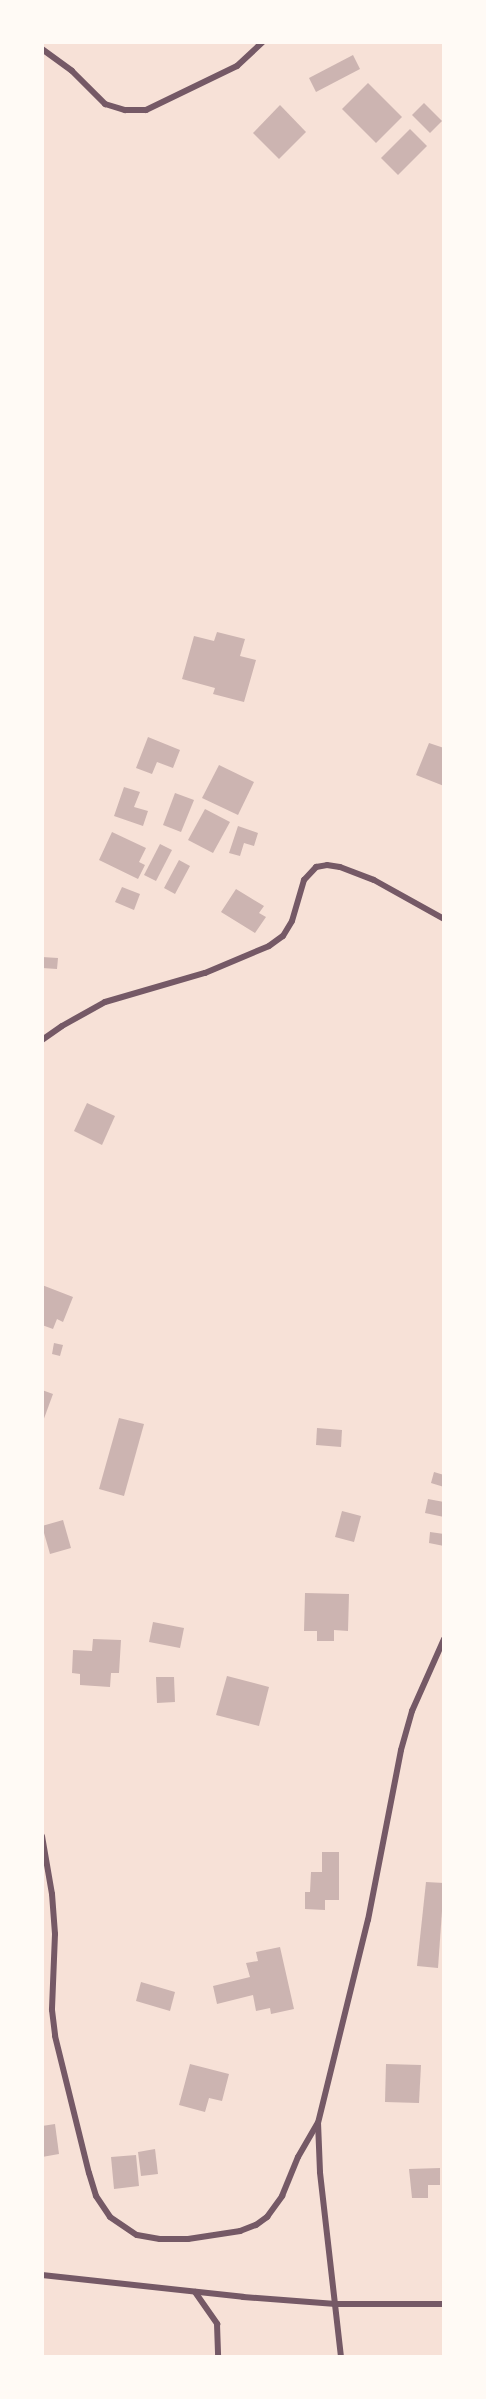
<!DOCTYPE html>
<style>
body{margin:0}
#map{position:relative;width:486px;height:2399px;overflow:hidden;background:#f7e1d7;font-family:Literata,serif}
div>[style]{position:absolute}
.building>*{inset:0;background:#ccb4b1}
.minor>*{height:6px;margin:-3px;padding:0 3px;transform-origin:3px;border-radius:3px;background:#755966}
span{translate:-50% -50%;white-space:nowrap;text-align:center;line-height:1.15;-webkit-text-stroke:6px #fffaf5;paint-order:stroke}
.frame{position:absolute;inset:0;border:44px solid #fffaf5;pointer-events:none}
</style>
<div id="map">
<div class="building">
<div style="clip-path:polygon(353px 55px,360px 69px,316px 92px,309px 78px)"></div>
<div style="clip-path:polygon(368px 83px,402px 117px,376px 143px,342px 109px)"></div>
<div style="clip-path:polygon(424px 103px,442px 121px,430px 133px,412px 115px)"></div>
<div style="clip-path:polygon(280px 105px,306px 132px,279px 159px,253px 133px)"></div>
<div style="clip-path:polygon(410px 129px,427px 146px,398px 175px,381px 158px)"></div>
<div style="clip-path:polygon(217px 632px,245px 639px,240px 656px,256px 660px,244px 702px,213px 694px,215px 688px,182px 679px,194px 636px,214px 641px)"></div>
<div style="clip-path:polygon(148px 737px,180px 750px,173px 768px,157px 762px,152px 774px,136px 768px)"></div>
<div style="clip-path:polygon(429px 743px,444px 748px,444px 786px,416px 775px)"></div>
<div style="clip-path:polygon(219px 765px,254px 782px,238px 815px,202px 798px)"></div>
<div style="clip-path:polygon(124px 787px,140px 792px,134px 807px,148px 811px,143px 826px,114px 816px)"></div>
<div style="clip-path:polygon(175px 793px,194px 800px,181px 832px,163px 825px)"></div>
<div style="clip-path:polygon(205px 809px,230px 822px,213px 853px,188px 840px)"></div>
<div style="clip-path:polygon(238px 826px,258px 833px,254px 846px,244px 843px,240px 856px,229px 853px)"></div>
<div style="clip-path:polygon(112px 832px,146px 848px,139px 862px,145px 865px,138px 879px,99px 860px)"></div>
<div style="clip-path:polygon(160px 844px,172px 850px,156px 881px,144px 875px)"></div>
<div style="clip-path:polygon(179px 860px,190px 866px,175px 894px,164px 888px)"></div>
<div style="clip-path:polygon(122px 887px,140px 894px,134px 910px,115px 902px)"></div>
<div style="clip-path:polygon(236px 889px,264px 906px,259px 913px,266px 917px,255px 933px,221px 912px)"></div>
<div style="clip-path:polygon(42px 957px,58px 958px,57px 969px,42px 968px)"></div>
<div style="clip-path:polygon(87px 1103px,115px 1116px,102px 1145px,74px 1131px)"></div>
<div style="clip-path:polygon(42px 1285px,73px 1297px,63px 1322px,57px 1319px,53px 1329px,42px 1325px)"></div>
<div style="clip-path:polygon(54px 1343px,63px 1345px,60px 1356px,52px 1354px)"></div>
<div style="clip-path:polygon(42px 1390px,53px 1394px,42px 1424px)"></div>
<div style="clip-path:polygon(119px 1418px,144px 1424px,124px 1496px,99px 1489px)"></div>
<div style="clip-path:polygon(317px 1428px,342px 1430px,341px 1447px,316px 1445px)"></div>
<div style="clip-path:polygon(434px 1472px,444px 1475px,444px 1487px,431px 1483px)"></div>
<div style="clip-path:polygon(428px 1499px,444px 1502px,444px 1517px,425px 1513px)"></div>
<div style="clip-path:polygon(342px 1511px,361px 1516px,354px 1542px,335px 1537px)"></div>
<div style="clip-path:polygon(63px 1520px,71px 1548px,50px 1554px,42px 1526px)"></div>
<div style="clip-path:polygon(430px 1532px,444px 1534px,444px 1546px,429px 1543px)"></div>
<div style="clip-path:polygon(305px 1593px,349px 1594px,348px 1631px,334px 1630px,334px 1641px,317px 1641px,317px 1631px,304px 1631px)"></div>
<div style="clip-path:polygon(153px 1622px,184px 1628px,180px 1648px,149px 1642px)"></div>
<div style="clip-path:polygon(93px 1639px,121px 1640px,119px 1673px,111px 1673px,110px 1687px,80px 1685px,80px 1674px,72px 1673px,73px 1650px,92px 1651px)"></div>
<div style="clip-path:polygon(227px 1676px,269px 1687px,259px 1726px,216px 1715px)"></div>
<div style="clip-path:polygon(156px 1677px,174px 1677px,175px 1702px,157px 1703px)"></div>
<div style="clip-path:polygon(322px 1852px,339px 1852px,339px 1900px,325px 1900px,325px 1910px,305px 1909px,305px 1892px,310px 1892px,311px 1872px,322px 1872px)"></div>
<div style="clip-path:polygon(426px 1882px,444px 1883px,438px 1968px,417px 1966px)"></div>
<div style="clip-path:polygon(280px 1947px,294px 2009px,271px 2014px,270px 2008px,256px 2011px,253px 1995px,217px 2004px,213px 1986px,250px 1977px,246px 1963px,258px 1961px,256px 1952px)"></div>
<div style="clip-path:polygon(141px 1982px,175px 1992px,170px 2011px,136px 2001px)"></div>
<div style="clip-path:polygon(190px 2064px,229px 2074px,222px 2101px,209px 2098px,205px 2112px,179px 2105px)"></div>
<div style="clip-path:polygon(386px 2064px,421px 2065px,419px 2103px,385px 2102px)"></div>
<div style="clip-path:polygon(55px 2124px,59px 2154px,42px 2157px,42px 2126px)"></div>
<div style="clip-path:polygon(155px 2149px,158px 2174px,141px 2176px,138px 2152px)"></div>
<div style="clip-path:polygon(136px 2155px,139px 2186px,114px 2189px,111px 2157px)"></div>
<div style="clip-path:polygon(440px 2168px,440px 2185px,428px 2185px,428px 2198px,412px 2198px,409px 2169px)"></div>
</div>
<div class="minor">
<div style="left:42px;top:49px;width:37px;rotate:36deg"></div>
<div style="left:72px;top:71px;width:47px;rotate:45deg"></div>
<div style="left:105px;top:104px;width:21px;rotate:17deg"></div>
<div style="left:125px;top:110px;width:21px"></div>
<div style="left:146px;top:110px;width:101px;rotate:-25.8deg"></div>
<div style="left:237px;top:66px;width:35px;rotate:-43deg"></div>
<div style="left:42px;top:1040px;width:24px;rotate:-35deg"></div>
<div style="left:62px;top:1026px;width:49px;rotate:-29.2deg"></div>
<div style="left:105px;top:1002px;width:104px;rotate:-16.2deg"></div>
<div style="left:205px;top:973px;width:69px;rotate:-22.9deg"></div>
<div style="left:269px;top:946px;width:17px;rotate:-36deg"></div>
<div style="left:283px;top:936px;width:17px;rotate:-59deg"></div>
<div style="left:292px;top:921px;width:43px;rotate:-73.7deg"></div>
<div style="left:304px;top:880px;width:18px;rotate:-47deg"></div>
<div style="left:316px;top:867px;width:11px;rotate:-10deg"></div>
<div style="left:327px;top:865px;width:13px;rotate:9deg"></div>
<div style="left:340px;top:867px;width:36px;rotate:21deg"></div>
<div style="left:374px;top:880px;width:80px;rotate:29.1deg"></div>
<div style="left:42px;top:1836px;width:59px;rotate:80.2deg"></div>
<div style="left:52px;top:1894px;width:40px;rotate:85.7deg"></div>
<div style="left:55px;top:1934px;width:76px;rotate:92.3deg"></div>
<div style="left:52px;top:2010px;width:26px;rotate:83deg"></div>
<div style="left:55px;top:2036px;width:141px;rotate:76.1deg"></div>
<div style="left:89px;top:2173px;width:24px;rotate:73deg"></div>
<div style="left:96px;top:2196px;width:25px;rotate:56deg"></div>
<div style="left:110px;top:2217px;width:32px;rotate:34deg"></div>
<div style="left:137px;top:2235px;width:23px;rotate:10deg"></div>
<div style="left:160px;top:2239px;width:28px"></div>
<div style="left:188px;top:2239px;width:53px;rotate:-8.7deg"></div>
<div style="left:240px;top:2231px;width:17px;rotate:-21deg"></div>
<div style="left:256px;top:2225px;width:14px;rotate:-36deg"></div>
<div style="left:267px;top:2217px;width:26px;rotate:-54deg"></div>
<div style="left:282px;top:2196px;width:42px;rotate:-67.7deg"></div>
<div style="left:298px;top:2157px;width:39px;rotate:-60deg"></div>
<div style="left:42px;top:2275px;width:202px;rotate:6.2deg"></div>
<div style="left:243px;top:2297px;width:93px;rotate:4.3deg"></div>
<div style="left:336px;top:2304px;width:108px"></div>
<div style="left:195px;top:2292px;width:39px;rotate:55deg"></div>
<div style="left:217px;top:2324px;width:33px;rotate:88deg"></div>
<div style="left:341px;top:2357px;width:186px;rotate:-96.5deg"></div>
<div style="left:320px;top:2172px;width:49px;rotate:-92.3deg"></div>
<div style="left:318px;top:2123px;width:209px;rotate:-76.2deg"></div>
<div style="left:368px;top:1920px;width:173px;rotate:-79deg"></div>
<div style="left:401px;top:1750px;width:41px;rotate:-74.2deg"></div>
<div style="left:412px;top:1711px;width:79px;rotate:-66deg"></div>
</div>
<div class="frame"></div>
</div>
